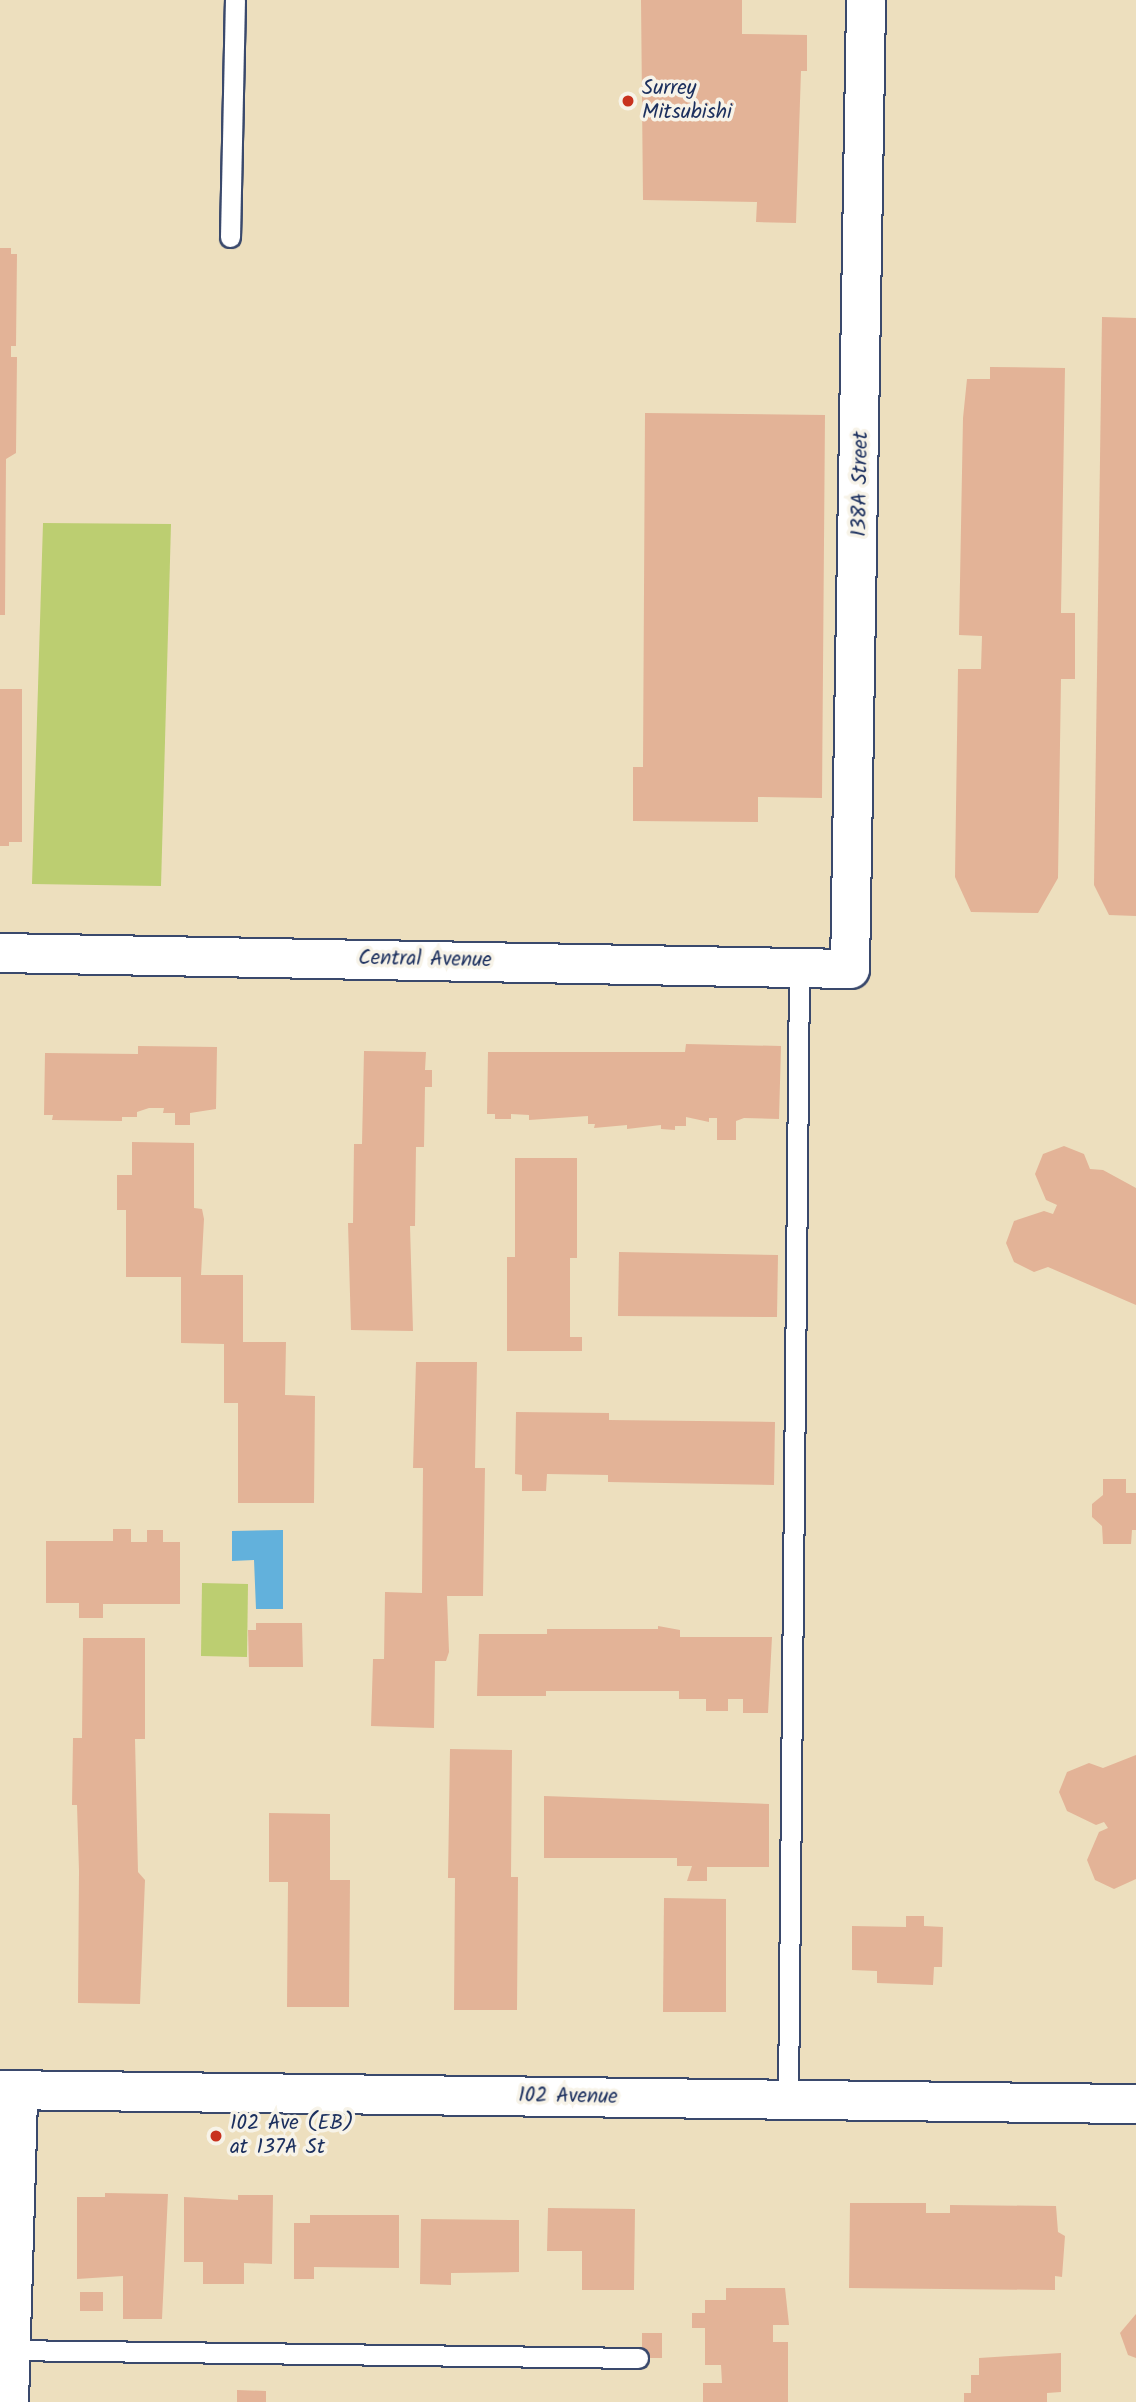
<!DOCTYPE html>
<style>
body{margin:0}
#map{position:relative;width:1136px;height:2402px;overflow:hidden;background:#eddfbe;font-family:Kalam,sans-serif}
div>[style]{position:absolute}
.green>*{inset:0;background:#bcce71}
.water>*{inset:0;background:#62b1dc}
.building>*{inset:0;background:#e3b397}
.roads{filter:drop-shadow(2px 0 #3a496c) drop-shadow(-2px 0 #3a496c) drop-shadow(0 2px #3a496c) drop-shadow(0 -2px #3a496c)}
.lane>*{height:19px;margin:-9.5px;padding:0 9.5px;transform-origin:9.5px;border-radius:9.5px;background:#fff}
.street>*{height:38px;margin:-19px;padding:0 19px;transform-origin:19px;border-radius:19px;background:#fff}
.secondary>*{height:38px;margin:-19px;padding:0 19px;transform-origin:19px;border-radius:19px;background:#fff}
.dots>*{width:19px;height:19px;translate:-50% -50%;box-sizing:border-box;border:4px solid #f7f3e8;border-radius:50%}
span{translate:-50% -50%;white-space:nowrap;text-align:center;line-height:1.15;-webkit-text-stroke:7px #f7f3e8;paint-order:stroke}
.poi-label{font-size:21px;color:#1b2f5e}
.left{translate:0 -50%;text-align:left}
.street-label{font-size:21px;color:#1b2f5e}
</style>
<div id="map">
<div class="green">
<div style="clip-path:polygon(43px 523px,171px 524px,161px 886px,32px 884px)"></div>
<div style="clip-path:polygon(202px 1583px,248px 1584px,247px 1657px,201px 1656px)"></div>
</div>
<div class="water">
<div style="clip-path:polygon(283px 1530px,283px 1609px,256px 1609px,254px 1560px,232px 1561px,232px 1531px)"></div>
</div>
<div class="building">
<div style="clip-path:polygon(641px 0,742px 0,742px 34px,807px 35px,807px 71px,801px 71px,796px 223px,756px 222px,757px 202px,643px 200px)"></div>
<div style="clip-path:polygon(0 248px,11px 248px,11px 254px,17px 254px,16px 346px,11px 346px,11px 357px,17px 357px,16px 453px,6px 459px,5px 615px,0 615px)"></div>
<div style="clip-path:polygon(1102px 317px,1136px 318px,1136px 916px,1109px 915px,1094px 885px)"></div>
<div style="clip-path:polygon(990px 367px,1065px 368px,1061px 613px,1075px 613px,1075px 679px,1061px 679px,1058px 878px,1038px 913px,971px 912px,955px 877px,958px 669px,981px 669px,982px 636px,959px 635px,963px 418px,967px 379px,990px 379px)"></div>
<div style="clip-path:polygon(645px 413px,825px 415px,822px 798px,758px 797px,758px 822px,633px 821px,633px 767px,643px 767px)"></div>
<div style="clip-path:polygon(0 689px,22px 689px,22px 842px,9px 842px,9px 846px,0 846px)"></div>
<div style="clip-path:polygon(686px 1044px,781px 1046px,779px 1119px,744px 1118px,736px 1121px,736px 1140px,717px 1140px,717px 1118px,709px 1118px,709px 1122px,686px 1117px,686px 1126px,675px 1126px,675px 1130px,661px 1129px,661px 1125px,627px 1129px,627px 1125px,594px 1128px,595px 1124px,588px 1124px,588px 1116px,529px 1120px,529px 1115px,511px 1114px,511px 1119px,495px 1119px,495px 1114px,487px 1114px,488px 1052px,685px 1052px)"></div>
<div style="clip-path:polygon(138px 1046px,217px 1047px,216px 1109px,190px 1113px,190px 1125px,175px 1125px,175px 1113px,163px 1113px,164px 1108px,149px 1108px,137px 1112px,137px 1117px,122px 1117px,122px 1121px,52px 1120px,53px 1115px,44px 1115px,45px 1053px,138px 1054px)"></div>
<div style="clip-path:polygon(364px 1051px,426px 1052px,425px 1070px,432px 1070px,432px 1087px,425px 1087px,424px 1147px,416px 1147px,415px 1226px,410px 1226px,413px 1331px,351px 1330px,348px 1223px,353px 1223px,354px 1144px,362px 1144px)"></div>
<div style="clip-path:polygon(132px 1142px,194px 1143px,194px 1208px,202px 1209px,204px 1219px,201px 1275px,243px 1275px,243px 1342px,286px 1342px,285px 1395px,315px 1396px,314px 1503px,238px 1503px,238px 1403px,224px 1403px,224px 1344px,181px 1343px,181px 1277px,126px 1277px,126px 1210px,117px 1210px,117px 1175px,132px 1175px)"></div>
<div style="clip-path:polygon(1064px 1146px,1084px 1154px,1090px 1169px,1103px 1170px,1136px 1188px,1136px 1305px,1048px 1267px,1034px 1272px,1014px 1262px,1006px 1243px,1014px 1221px,1044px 1211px,1053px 1214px,1057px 1205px,1046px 1200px,1035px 1174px,1043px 1154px)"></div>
<div style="clip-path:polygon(515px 1158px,577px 1158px,577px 1258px,570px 1258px,570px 1337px,582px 1337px,582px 1351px,507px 1351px,507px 1257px,515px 1257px)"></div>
<div style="clip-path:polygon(619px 1252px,778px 1255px,777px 1317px,618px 1316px)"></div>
<div style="clip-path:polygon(416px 1362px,477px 1362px,475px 1468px,485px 1468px,483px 1596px,447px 1596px,449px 1652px,446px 1661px,435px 1661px,434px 1728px,371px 1726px,373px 1659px,384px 1659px,385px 1592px,422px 1593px,423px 1468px,413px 1468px)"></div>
<div style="clip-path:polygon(516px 1412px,609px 1413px,609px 1420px,775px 1422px,774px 1485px,608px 1482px,608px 1475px,547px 1474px,546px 1491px,522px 1491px,522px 1475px,515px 1474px)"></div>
<div style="clip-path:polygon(1103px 1479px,1126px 1479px,1126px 1493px,1136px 1493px,1136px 1530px,1132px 1530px,1131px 1544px,1103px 1544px,1102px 1526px,1092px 1517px,1092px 1504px,1103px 1495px)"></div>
<div style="clip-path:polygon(113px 1529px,131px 1529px,131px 1542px,147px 1542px,147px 1530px,163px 1530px,163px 1542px,180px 1542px,180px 1604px,103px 1604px,103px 1618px,79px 1618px,79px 1603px,46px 1603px,46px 1541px,113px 1541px)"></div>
<div style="clip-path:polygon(256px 1623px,302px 1623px,303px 1667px,249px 1667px,248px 1630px,256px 1630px)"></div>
<div style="clip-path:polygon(658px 1626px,680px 1630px,680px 1637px,772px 1637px,768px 1713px,743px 1713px,743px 1699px,728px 1699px,728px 1711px,706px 1711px,706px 1699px,679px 1699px,679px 1691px,546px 1691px,546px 1696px,477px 1696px,479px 1634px,547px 1634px,547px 1629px,658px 1629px)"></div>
<div style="clip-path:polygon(83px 1638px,145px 1638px,145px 1739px,135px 1739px,138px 1872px,145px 1880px,140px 2004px,78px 2003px,79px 1871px,77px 1805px,72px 1805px,73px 1738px,82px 1738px)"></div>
<div style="clip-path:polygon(450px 1749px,512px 1750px,511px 1877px,518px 1877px,517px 2010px,454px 2010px,455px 1878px,448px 1878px)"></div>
<div style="clip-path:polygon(1136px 1755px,1136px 1879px,1114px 1889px,1095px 1880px,1087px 1860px,1099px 1832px,1108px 1828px,1104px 1822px,1096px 1825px,1067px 1811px,1059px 1792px,1067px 1772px,1089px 1763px,1103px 1768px)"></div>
<div style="clip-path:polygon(544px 1796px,769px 1804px,769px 1867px,707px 1867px,707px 1881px,687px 1881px,692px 1866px,677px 1866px,677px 1858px,544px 1858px)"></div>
<div style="clip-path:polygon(269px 1813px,330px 1814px,330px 1880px,350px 1880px,349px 2007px,287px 2007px,288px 1882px,269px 1882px)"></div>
<div style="clip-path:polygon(664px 1898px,726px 1899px,726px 2012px,663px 2012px)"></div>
<div style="clip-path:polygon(906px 1916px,924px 1916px,924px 1926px,943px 1927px,942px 1967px,934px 1967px,933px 1985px,877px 1983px,877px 1971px,852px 1970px,852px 1926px,906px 1927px)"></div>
<div style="clip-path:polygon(105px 2193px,168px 2194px,162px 2319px,123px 2319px,123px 2276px,77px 2279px,77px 2197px,105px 2197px)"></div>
<div style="clip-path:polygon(238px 2195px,273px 2195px,272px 2264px,244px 2263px,244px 2284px,203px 2284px,203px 2262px,184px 2262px,184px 2197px,238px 2200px)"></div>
<div style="clip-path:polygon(850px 2203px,926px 2203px,926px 2213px,950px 2213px,950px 2205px,1056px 2206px,1058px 2232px,1065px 2236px,1062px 2277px,1055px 2276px,1055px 2290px,849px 2288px)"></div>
<div style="clip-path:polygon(548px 2208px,635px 2209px,634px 2290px,582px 2290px,582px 2251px,547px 2251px)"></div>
<div style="clip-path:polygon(310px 2215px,399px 2215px,399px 2268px,314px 2267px,314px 2279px,294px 2279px,294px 2223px,310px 2223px)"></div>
<div style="clip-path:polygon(421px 2219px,519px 2220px,519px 2272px,451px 2273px,451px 2285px,420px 2284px)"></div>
<div style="clip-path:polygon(726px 2288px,785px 2288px,789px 2325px,773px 2325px,773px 2342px,788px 2342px,788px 2402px,703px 2402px,703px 2383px,722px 2383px,721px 2365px,705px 2365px,705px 2328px,692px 2328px,692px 2313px,705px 2313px,705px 2300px,726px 2300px)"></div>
<div style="clip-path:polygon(80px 2292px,103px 2292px,103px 2311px,80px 2311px)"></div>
<div style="clip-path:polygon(1136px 2314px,1136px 2358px,1128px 2355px,1120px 2333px)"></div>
<div style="clip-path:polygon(642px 2333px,662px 2333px,662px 2358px,642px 2358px)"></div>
<div style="clip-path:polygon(1061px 2353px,1061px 2392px,1047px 2393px,1047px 2402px,964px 2402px,964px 2393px,971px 2393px,971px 2375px,979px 2375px,979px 2358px)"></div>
<div style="clip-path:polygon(237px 2390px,266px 2391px,266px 2402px,237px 2402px)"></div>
</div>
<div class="roads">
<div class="lane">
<div style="left:230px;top:237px;width:237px;rotate:-88.8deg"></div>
<div style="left:788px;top:2098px;width:1131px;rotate:-89.44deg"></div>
<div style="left:5px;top:2350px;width:633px;rotate:0.72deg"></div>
</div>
<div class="street">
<div style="left:9px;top:2402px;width:312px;rotate:-88.3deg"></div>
</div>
<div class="secondary">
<div style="left:0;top:953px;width:850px;rotate:1.08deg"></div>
<div style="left:850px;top:969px;width:969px;rotate:-89.05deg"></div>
<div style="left:0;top:2090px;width:1136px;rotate:0.71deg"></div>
</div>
</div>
<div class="dots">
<div style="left:628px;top:101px;background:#c8321e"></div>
<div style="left:216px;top:2136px;background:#c8321e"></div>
</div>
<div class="poi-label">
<span class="left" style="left:642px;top:101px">Surrey<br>Mitsubishi</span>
<span class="left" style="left:230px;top:2136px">102 Ave (EB)<br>at 137A St</span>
</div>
<div class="street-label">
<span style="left:861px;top:484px;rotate:-89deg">138A Street</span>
<span style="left:425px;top:960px;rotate:1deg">Central Avenue</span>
<span style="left:568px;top:2097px;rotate:1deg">102 Avenue</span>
</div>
</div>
